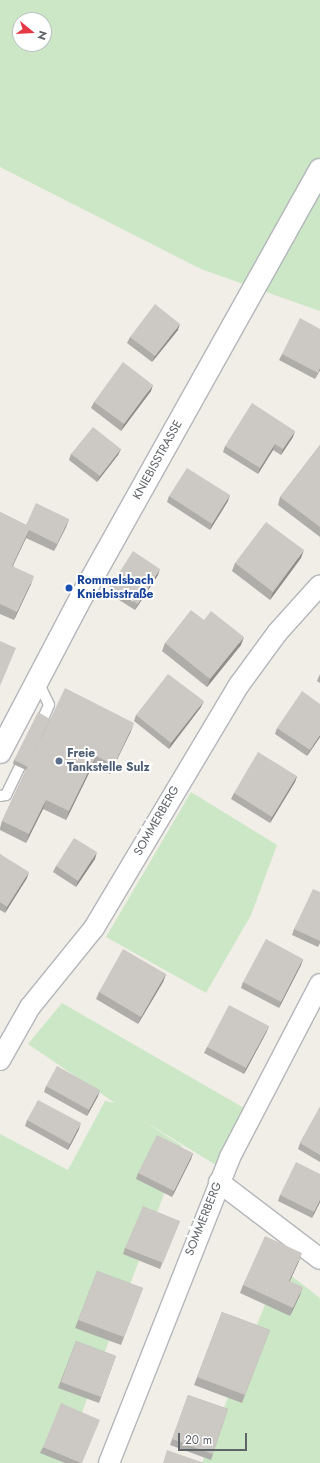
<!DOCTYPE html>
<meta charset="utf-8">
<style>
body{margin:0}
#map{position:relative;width:320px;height:1463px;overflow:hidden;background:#f1eee8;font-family:Jost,sans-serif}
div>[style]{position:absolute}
.green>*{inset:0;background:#cbe7c6}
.roads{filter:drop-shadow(1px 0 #b3b6ba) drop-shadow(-1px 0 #b3b6ba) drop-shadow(0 1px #b3b6ba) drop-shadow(0 -1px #b3b6ba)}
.service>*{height:10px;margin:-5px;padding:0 5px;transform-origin:5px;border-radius:5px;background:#fff}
.minor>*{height:20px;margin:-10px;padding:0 10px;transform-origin:10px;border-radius:10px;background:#fff}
.tertiary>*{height:22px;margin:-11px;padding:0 11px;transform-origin:11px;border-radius:11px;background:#fff}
.wall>*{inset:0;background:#afada9}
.shaded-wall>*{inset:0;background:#8f8d8a}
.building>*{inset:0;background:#ccc9c5}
.dots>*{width:11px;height:11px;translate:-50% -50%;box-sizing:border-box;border:2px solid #fff;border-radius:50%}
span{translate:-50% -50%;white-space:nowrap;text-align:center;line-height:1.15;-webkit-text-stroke:4px #fff;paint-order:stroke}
.street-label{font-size:12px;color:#5f6468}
.transit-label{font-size:12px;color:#164399;font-weight:700}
.left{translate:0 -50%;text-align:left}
.service-label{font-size:12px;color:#4e5e75;font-weight:700}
.north{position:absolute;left:12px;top:12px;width:40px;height:40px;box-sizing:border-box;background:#fff;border:1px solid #bfc1c3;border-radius:50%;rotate:108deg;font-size:11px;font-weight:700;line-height:16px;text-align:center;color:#5f6468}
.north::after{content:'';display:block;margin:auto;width:14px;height:18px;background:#e63946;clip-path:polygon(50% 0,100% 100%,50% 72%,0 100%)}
.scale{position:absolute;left:178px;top:1433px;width:69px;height:18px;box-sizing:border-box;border:2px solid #5f6468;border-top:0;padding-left:5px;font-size:12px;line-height:14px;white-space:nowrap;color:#5f6468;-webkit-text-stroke:3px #fff;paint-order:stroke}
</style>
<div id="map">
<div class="green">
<div style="clip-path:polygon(evenodd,0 0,320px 0,320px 311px,201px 269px,0 167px,0 0,20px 20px,44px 20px,44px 44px,20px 44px,20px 20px)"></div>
<div style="clip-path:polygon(191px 792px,277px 845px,251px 915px,206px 993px,106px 937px)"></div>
<div style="clip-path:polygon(62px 1003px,244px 1108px,216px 1165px,144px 1121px,182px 1146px,63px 1463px,0 1463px,0 1134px,68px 1170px,105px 1101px,115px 1103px,28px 1044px)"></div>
<div style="clip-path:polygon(280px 1267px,320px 1298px,320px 1463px,202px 1463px)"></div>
</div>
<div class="roads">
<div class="service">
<div style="left:38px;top:682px;width:25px;rotate:64deg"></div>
<div style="left:49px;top:705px;width:24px;rotate:114deg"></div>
<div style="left:0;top:796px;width:6px;rotate:-9deg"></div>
<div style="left:6px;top:795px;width:43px;rotate:-64deg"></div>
</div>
<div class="minor">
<div style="left:0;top:1060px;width:61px;rotate:-60.5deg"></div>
<div style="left:30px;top:1007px;width:102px;rotate:-51deg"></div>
<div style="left:94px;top:928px;width:283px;rotate:-59.2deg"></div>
<div style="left:239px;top:685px;width:64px;rotate:-53.8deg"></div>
<div style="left:277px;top:633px;width:64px;rotate:-48.1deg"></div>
<div style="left:219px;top:1182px;width:127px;rotate:37.3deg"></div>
<div style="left:109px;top:1463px;width:329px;rotate:-68.4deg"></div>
<div style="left:230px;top:1157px;width:195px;rotate:-62.5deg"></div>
</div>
<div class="tertiary">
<div style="left:0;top:752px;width:176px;rotate:-62.3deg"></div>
<div style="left:82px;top:596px;width:488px;rotate:-60.8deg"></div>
</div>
</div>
<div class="wall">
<div style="clip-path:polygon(320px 329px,320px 370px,315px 379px,279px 360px,282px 354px)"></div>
<div style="clip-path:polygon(178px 330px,152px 362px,127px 343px,130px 337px)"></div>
<div style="clip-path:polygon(151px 391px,121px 431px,91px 408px,94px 402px)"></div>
<div style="clip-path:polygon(293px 437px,281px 455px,273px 450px,258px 474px,223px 452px,225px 446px)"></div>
<div style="clip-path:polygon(320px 445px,320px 537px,278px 505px,280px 497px)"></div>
<div style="clip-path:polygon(121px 449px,118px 455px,97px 482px,69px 460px,71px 454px)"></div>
<div style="clip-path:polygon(169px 496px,228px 501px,210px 530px,167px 502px)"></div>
<div style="clip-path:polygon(0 512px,26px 525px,69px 519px,66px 527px,54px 551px,26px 538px,13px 566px,31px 584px,14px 620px,0 614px)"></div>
<div style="clip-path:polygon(301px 558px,270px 600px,232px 571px,235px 563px)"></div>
<div style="clip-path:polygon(158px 575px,135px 610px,108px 593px,110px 587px)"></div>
<div style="clip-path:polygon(204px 620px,241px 645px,207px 687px,162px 651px,165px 643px)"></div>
<div style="clip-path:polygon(320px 674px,320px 683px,317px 681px)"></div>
<div style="clip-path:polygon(201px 707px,169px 749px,134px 721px,136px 715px)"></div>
<div style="clip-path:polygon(50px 719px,131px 731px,110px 774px,93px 765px,66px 820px,43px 809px,26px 843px,0 830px,0 828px,2px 821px,26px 770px,13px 764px,14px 760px)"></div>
<div style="clip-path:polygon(277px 728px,320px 737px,307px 756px,275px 734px)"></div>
<div style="clip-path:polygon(297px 776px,295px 782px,270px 823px,231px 799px,234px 793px)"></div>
<div style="clip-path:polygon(0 854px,27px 878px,5px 913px,0 910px)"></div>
<div style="clip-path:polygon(95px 859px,76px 887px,53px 872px,56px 866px)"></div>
<div style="clip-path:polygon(320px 892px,320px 943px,318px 947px,292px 935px,294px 929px)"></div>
<div style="clip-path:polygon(303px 959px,301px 965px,279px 1008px,241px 988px,243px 982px)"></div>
<div style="clip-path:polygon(166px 974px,163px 982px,138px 1024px,96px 999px,99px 992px)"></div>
<div style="clip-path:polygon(269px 1026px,266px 1033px,244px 1074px,204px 1053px,207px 1047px)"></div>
<div style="clip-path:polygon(46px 1086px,98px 1096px,87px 1116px,44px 1092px)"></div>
<div style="clip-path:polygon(320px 1107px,320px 1162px,298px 1149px,300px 1143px)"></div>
<div style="clip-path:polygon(27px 1120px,79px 1129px,68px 1150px,25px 1126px)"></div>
<div style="clip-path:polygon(193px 1153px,191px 1159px,172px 1197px,136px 1179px,138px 1173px)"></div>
<div style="clip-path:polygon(320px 1174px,320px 1202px,312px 1218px,278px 1201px,280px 1195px)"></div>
<div style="clip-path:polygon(180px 1221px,160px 1269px,123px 1254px,125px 1248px)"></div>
<div style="clip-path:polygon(299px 1261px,290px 1281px,300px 1295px,290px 1316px,240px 1293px,243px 1285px)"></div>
<div style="clip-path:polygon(97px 1271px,143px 1288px,121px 1345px,75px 1328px)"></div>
<div style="clip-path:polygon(222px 1312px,270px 1330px,242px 1403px,194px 1385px)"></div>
<div style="clip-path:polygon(76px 1341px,116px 1356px,99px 1403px,58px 1388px)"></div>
<div style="clip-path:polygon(188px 1395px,228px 1409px,211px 1460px,170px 1445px)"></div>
<div style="clip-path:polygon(43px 1447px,82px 1463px,65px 1463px,40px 1453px)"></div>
</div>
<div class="shaded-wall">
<div style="clip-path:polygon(180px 324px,178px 330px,152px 362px,155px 356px)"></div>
<div style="clip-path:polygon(320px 368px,320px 370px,315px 379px,318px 373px)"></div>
<div style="clip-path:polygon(153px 385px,151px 391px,121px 431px,124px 424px)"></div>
<div style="clip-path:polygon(295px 431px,293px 437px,281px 455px,283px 449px)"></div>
<div style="clip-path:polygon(275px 444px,273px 450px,258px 474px,260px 468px)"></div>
<div style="clip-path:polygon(121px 449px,118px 455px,97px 482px,100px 476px)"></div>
<div style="clip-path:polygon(230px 495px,228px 501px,210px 530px,212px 524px)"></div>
<div style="clip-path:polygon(69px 519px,66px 527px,54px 551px,57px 544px)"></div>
<div style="clip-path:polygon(29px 530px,26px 538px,9px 573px,12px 566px)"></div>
<div style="clip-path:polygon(304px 550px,301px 558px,270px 600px,273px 592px)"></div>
<div style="clip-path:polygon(160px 569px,158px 575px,135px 610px,138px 604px)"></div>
<div style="clip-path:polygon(34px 576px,31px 584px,14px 620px,17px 612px)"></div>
<div style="clip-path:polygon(244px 637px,241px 645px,207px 687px,210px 679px)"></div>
<div style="clip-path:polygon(204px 701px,201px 707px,169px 749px,171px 743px)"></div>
<div style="clip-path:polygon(134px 723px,131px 731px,110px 774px,114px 765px)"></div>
<div style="clip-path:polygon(320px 735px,320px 737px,307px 756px,310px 750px)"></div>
<div style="clip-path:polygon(96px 756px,93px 765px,66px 820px,69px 811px)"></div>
<div style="clip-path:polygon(297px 776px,295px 782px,270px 823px,272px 817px)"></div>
<div style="clip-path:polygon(46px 800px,43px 809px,26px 843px,29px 834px)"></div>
<div style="clip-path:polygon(97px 852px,95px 859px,76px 887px,78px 881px)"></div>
<div style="clip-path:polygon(29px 872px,27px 878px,5px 913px,7px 907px)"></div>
<div style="clip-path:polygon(303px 959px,301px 965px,279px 1008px,281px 1002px)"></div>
<div style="clip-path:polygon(166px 974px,163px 982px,138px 1024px,141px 1017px)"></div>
<div style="clip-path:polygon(269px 1026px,266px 1033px,244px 1074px,246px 1068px)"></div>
<div style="clip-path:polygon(100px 1090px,98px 1096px,87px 1116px,89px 1110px)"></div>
<div style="clip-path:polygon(81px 1123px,79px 1129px,68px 1150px,70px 1144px)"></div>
<div style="clip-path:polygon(193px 1153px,191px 1159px,172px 1197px,174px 1191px)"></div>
<div style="clip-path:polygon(320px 1200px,320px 1202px,312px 1218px,314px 1212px)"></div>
<div style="clip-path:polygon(302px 1253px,299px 1261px,286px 1289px,289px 1281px)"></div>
<div style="clip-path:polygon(303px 1287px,300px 1295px,290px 1316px,293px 1308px)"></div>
</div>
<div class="building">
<div style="clip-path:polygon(155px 304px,180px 324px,155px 356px,130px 337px)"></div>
<div style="clip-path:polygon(300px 318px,320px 329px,320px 368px,318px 373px,282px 354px)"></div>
<div style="clip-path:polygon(123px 362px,153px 385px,124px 424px,94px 402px)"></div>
<div style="clip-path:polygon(252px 403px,295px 431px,283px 449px,275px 444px,260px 468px,225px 446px)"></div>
<div style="clip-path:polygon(93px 427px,121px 449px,100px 476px,71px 454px)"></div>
<div style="clip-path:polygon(320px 445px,320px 527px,280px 497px)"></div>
<div style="clip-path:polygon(187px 468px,230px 495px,212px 524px,169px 496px)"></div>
<div style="clip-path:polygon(36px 503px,69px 519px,57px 544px,29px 530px,12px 566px,34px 576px,17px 612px,0 604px,0 512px,26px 525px)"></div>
<div style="clip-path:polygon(266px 522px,304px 550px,273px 592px,235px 563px)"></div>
<div style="clip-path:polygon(133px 551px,160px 569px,138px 604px,110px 587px)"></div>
<div style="clip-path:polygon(191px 610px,204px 620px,211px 611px,244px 637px,210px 679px,165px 643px)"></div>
<div style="clip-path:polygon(0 641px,16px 648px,0 686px)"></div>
<div style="clip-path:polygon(168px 674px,204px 701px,171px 743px,136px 715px)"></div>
<div style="clip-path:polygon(65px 688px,134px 723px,114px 765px,96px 756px,69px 811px,46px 800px,29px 834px,2px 821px)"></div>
<div style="clip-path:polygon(302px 691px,320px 704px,320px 735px,310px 750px,277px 728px)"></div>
<div style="clip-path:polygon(38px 712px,50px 719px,28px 767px,14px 760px)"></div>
<div style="clip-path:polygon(258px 752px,297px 776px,272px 817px,234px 793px)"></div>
<div style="clip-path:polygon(74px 838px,97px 852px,78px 881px,56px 866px)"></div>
<div style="clip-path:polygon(0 854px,29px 872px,7px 907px,0 902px)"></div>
<div style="clip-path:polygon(313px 889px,320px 892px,320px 941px,294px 929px)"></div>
<div style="clip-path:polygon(266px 939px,303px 959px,281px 1002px,243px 982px)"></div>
<div style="clip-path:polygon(123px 949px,166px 974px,141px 1017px,99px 992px)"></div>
<div style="clip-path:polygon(229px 1005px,269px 1026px,246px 1068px,207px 1047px)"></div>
<div style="clip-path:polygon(57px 1066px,100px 1090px,89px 1110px,46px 1086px)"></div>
<div style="clip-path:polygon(38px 1100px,81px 1123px,70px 1144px,27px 1120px)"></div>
<div style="clip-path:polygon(320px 1107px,320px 1155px,300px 1143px)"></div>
<div style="clip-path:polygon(157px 1135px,193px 1153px,174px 1191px,138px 1173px)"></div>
<div style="clip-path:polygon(296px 1162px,320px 1174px,320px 1200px,314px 1212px,280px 1195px)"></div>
<div style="clip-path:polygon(143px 1206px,180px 1221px,163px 1263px,125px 1248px)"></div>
<div style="clip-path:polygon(265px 1236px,302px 1253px,289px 1281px,303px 1287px,293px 1308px,243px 1285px)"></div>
<div style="clip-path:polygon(97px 1271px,143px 1288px,124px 1337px,78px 1320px)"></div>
<div style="clip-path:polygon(222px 1312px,270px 1330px,245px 1395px,197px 1377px)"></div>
<div style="clip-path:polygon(76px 1341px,116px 1356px,101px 1397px,61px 1382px)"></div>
<div style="clip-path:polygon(188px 1395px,228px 1409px,213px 1454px,172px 1439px)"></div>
<div style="clip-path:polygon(61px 1403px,100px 1420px,82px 1463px,43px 1447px)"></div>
<div style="clip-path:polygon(167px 1450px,204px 1463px,163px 1463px)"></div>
</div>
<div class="dots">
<div style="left:69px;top:588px;background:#1a4fb4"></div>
<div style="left:59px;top:761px;background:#5c6f8a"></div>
</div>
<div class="street-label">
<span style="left:158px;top:460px;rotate:-61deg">KNIEBISSTRASSE</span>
<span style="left:157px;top:821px;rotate:-60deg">SOMMERBERG</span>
<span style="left:204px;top:1219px;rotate:-68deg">SOMMERBERG</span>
</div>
<div class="transit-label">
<span class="left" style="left:77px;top:588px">Rommelsbach<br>Kniebisstraße</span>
</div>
<div class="service-label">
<span class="left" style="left:67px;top:761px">Freie<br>Tankstelle Sulz</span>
</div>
<div class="north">N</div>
<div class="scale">20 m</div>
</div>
